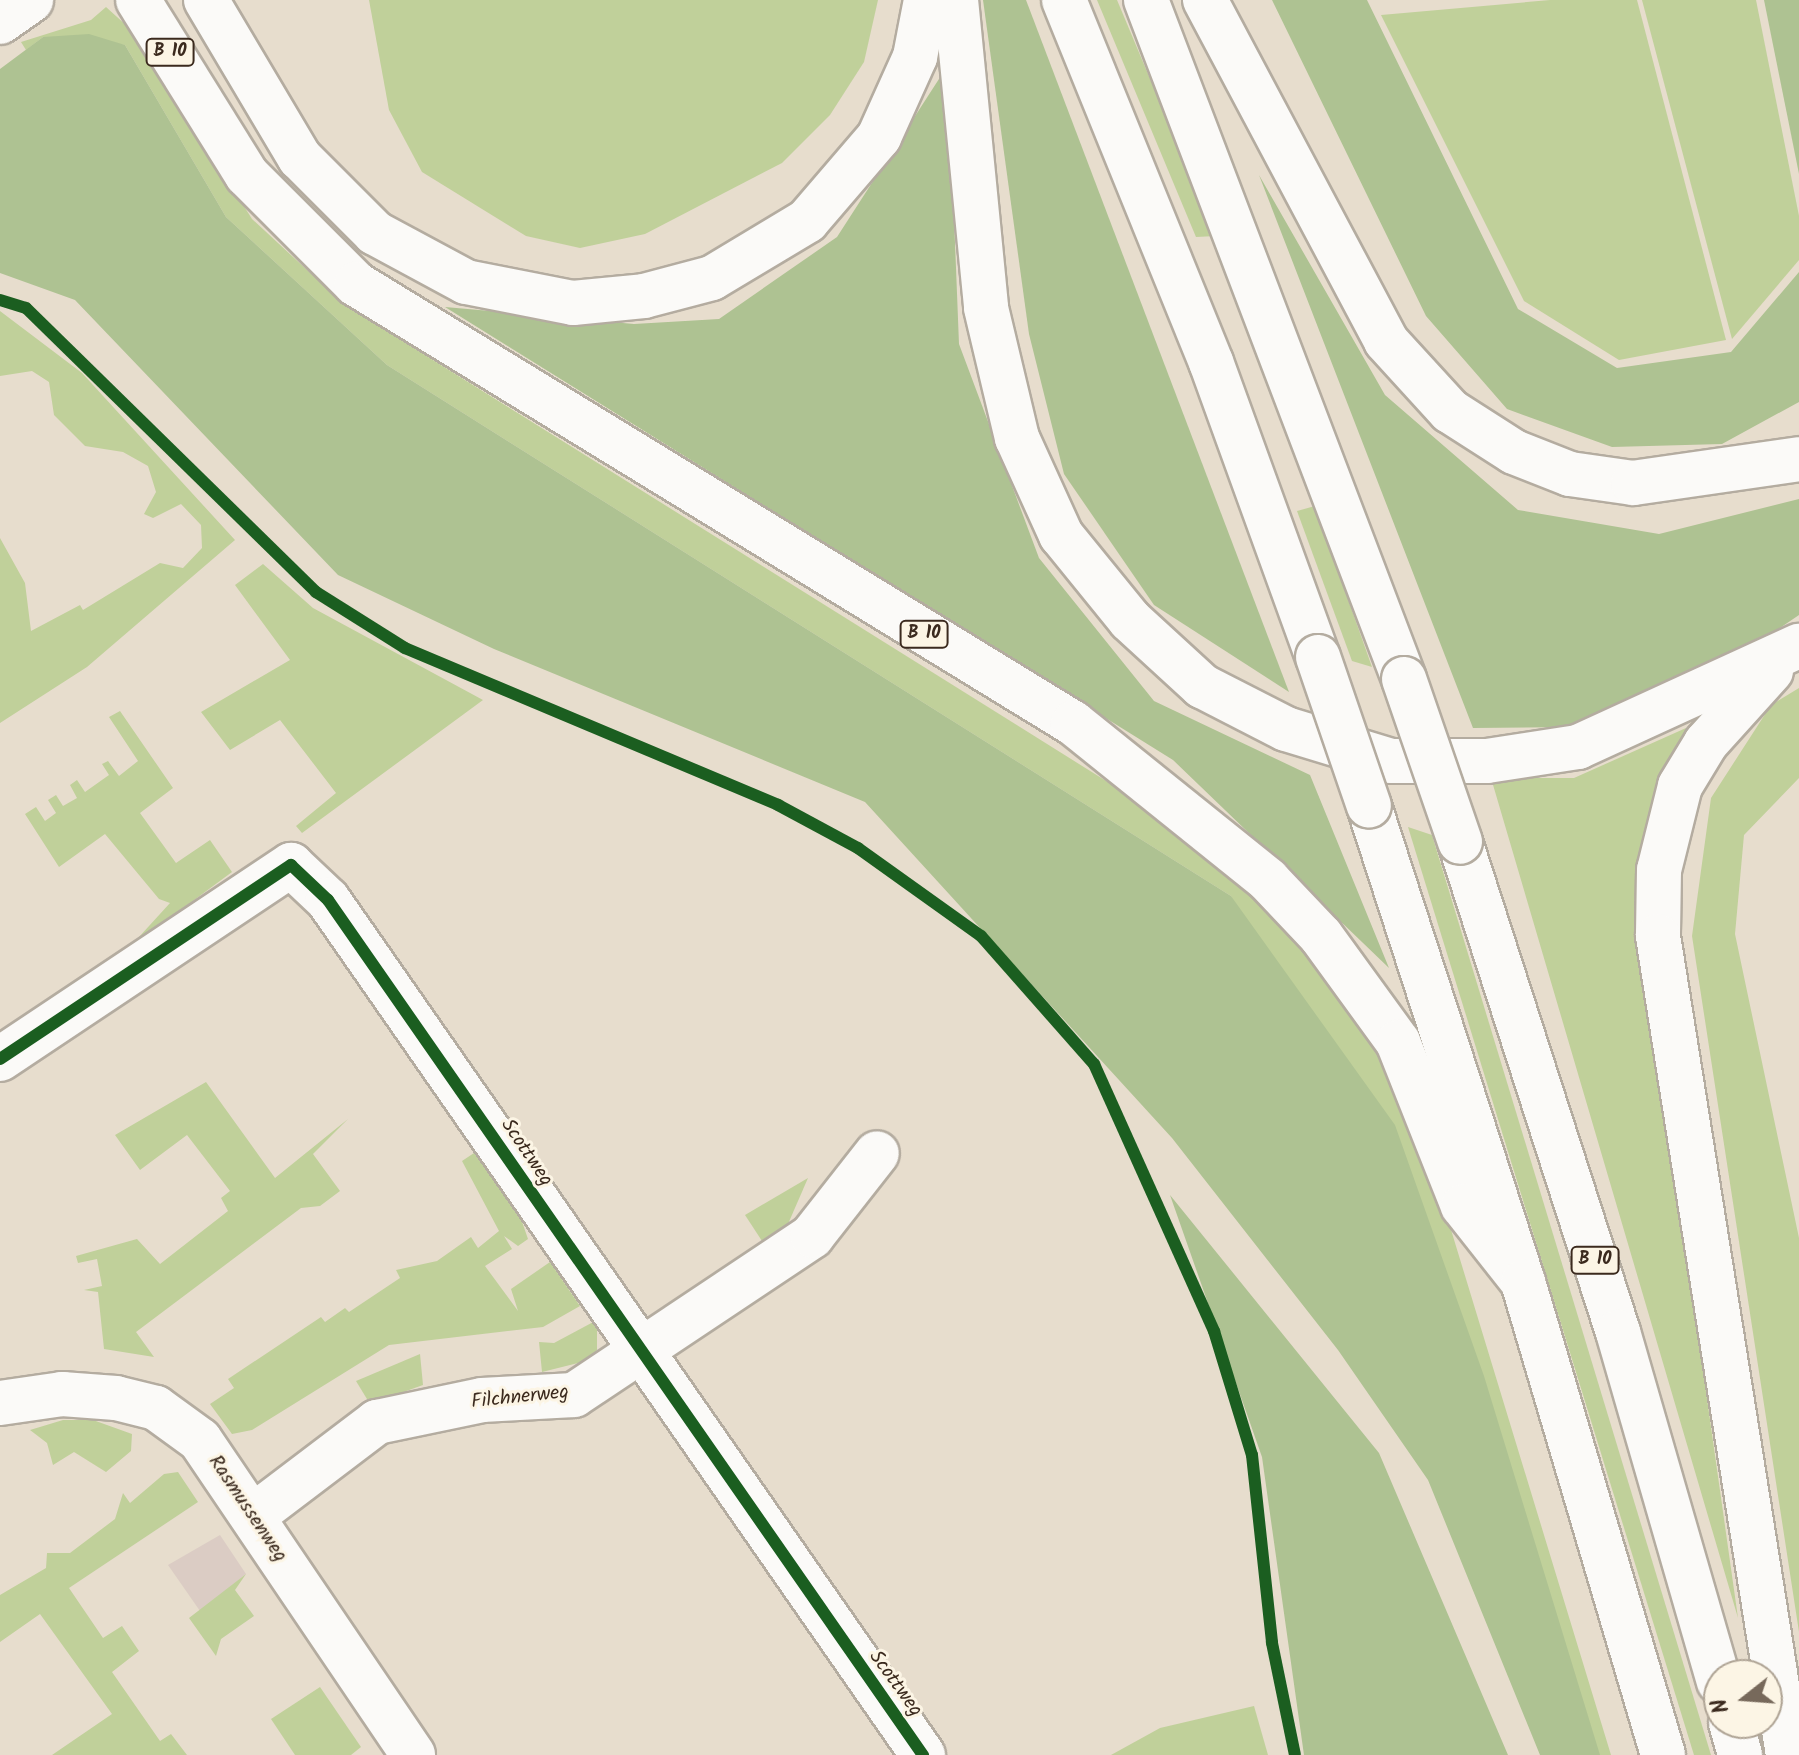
<!DOCTYPE html>
<style>
body{margin:0}
#map{position:relative;width:1799px;height:1755px;overflow:hidden;background:#e7ddcd;font-family:Kalam,sans-serif}
div>[style]{position:absolute}
.industrial>*{inset:0;background:#dbccc4}
.green>*{inset:0;background:#c0d09a}
.forest>*{inset:0;background:#aec292}
.roads{filter:drop-shadow(2px 0 #b4aca0) drop-shadow(-2px 0 #b4aca0) drop-shadow(0 2px #b4aca0) drop-shadow(0 -2px #b4aca0)}
.minor>*{height:44px;margin:-22px;padding:0 22px;transform-origin:22px;border-radius:22px;background:#fbfaf8}
.highway>*{height:44px;margin:-22px;padding:0 22px;transform-origin:22px;border-radius:22px;background:#fbfaf8}
.bridges{filter:drop-shadow(2px 0 #b4aca0) drop-shadow(-2px 0 #b4aca0) drop-shadow(0 2px #b4aca0) drop-shadow(0 -2px #b4aca0)}
.highway-bridge>*{height:44px;margin:-22px;padding:0 22px;transform-origin:22px;border-radius:22px;background:#fbfaf8}
.cycleway>*{height:12px;margin:-6px;padding:0 6px;transform-origin:6px;border-radius:6px;background:#1b5e20}
span{translate:-50% -50%;white-space:nowrap;text-align:center;line-height:1.15;-webkit-text-stroke:6px #fcf5e5;paint-order:stroke}
.shield-label span{padding:2px 6px;background:#fcf5e5;border:2px solid;border-radius:6px;-webkit-text-stroke-width:0}
.shield-label{font-size:18px;color:#3b2a1e;font-weight:700}
.street-label{font-size:20px;color:#3b2a1e}
.north{position:absolute;left:1703px;top:1659px;width:80px;height:80px;box-sizing:border-box;background:#fcf5e5;border:2px solid #afa495;border-radius:50%;rotate:253deg;font-size:22px;font-weight:700;line-height:32px;text-align:center;color:#3b2a1e}
.north::after{content:'';display:block;margin:auto;width:28px;height:36px;background:#77695b;clip-path:polygon(50% 0,100% 100%,50% 72%,0 100%)}
</style>
<div id="map">
<div class="industrial">
<div style="clip-path:polygon(220px 1535px,246px 1574px,200px 1611px,168px 1565px)"></div>
</div>
<div class="green">
<div style="clip-path:polygon(369px 0,878px 0,864px 62px,830px 115px,782px 163px,645px 234px,580px 248px,526px 236px,422px 172px,389px 110px)"></div>
<div style="clip-path:polygon(1097px 0,1117px 0,1216px 236px,1196px 237px)"></div>
<div style="clip-path:polygon(1550px 0,1637px 0,1726px 340px,1619px 360px,1524px 301px,1381px 15px)"></div>
<div style="clip-path:polygon(1642px 0,1756px 0,1799px 216px,1799px 260px,1732px 339px)"></div>
<div style="clip-path:polygon(106px 7px,137px 35px,252px 219px,345px 305px,1127px 794px,1240px 879px,1325px 968px,1389px 1068px,1438px 1187px,1611px 1755px,1593px 1755px,1231px 896px,387px 365px,226px 217px,125px 45px,43px 37px,26px 50px,21px 42px,91px 20px)"></div>
<div style="clip-path:polygon(0 311px,82px 373px,235px 540px,87px 667px,0 723px,0 538px,25px 583px,31px 631px,80px 605px,83px 610px,160px 563px,183px 568px,202px 548px,201px 525px,181px 504px,153px 518px,144px 514px,156px 492px,148px 466px,123px 452px,85px 446px,54px 415px,49px 382px,32px 371px,0 376px)"></div>
<div style="clip-path:polygon(1315px 506px,1372px 667px,1352px 661px,1297px 511px)"></div>
<div style="clip-path:polygon(263px 564px,313px 608px,483px 700px,302px 833px,296px 826px,336px 793px,280px 720px,230px 750px,201px 712px,290px 660px,235px 585px)"></div>
<div style="clip-path:polygon(1799px 688px,1799px 778px,1744px 835px,1735px 934px,1799px 1238px,1799px 1632px,1692px 936px,1711px 798px,1771px 705px)"></div>
<div style="clip-path:polygon(120px 711px,173px 788px,140px 813px,176px 863px,210px 840px,232px 872px,128px 949px,170px 903px,159px 899px,105px 834px,59px 867px,25px 814px,36px 807px,45px 821px,56px 813px,48px 800px,56px 795px,63px 806px,77px 798px,70px 785px,77px 780px,85px 792px,109px 775px,102px 764px,108px 761px,119px 776px,138px 761px,109px 717px)"></div>
<div style="clip-path:polygon(1695px 724px,1640px 847px,1649px 988px,1738px 1618px,1491px 778px,1574px 778px)"></div>
<div style="clip-path:polygon(1408px 827px,1432px 835px,1711px 1755px,1694px 1755px)"></div>
<div style="clip-path:polygon(206px 1082px,275px 1178px,348px 1119px,313px 1154px,340px 1191px,320px 1206px,301px 1208px,136px 1332px,154px 1357px,104px 1349px,98px 1292px,84px 1290px,102px 1286px,97px 1259px,78px 1263px,76px 1256px,137px 1239px,160px 1264px,228px 1211px,221px 1198px,230px 1191px,187px 1135px,140px 1170px,115px 1135px)"></div>
<div style="clip-path:polygon(477px 1151px,518px 1210px,528px 1239px,518px 1246px,504px 1236px,512px 1249px,485px 1266px,518px 1311px,511px 1289px,550px 1262px,580px 1306px,543px 1327px,389px 1345px,252px 1430px,232px 1434px,210px 1404px,234px 1388px,228px 1379px,321px 1317px,325px 1322px,345px 1308px,349px 1312px,400px 1278px,396px 1270px,437px 1261px,471px 1237px,478px 1248px,499px 1231px,462px 1161px)"></div>
<div style="clip-path:polygon(808px 1178px,788px 1224px,762px 1241px,745px 1215px)"></div>
<div style="clip-path:polygon(597px 1320px,597px 1350px,586px 1361px,542px 1372px,539px 1342px,554px 1343px)"></div>
<div style="clip-path:polygon(420px 1354px,423px 1385px,370px 1404px,356px 1381px)"></div>
<div style="clip-path:polygon(63px 1420px,93px 1420px,132px 1434px,131px 1451px,106px 1472px,74px 1452px,53px 1465px,47px 1443px,30px 1430px)"></div>
<div style="clip-path:polygon(178px 1472px,198px 1502px,69px 1588px,103px 1638px,122px 1626px,139px 1651px,112px 1672px,160px 1741px,171px 1734px,187px 1755px,52px 1755px,112px 1714px,40px 1614px,0 1642px,0 1595px,46px 1568px,47px 1553px,70px 1553px,115px 1519px,123px 1493px,130px 1503px,164px 1474px)"></div>
<div style="clip-path:polygon(246px 1574px,235px 1590px,254px 1616px,221px 1639px,216px 1656px,189px 1618px)"></div>
<div style="clip-path:polygon(320px 1687px,361px 1747px,351px 1755px,295px 1755px,271px 1719px)"></div>
<div style="clip-path:polygon(1254px 1706px,1268px 1755px,1111px 1755px,1160px 1728px)"></div>
</div>
<div class="forest">
<div style="clip-path:polygon(983px 0,1026px 0,1289px 692px,1154px 605px,1064px 474px,1029px 334px)"></div>
<div style="clip-path:polygon(1272px 0,1367px 0,1518px 309px,1617px 368px,1731px 352px,1799px 272px,1799px 402px,1722px 444px,1612px 447px,1507px 409px,1426px 316px)"></div>
<div style="clip-path:polygon(1764px 0,1799px 0,1799px 174px)"></div>
<div style="clip-path:polygon(89px 34px,125px 45px,226px 217px,387px 365px,1231px 896px,1395px 1125px,1484px 1376px,1600px 1755px,1540px 1755px,1428px 1480px,1338px 1350px,1172px 1138px,865px 802px,494px 649px,338px 575px,75px 300px,0 273px,0 69px,43px 37px)"></div>
<div style="clip-path:polygon(948px 65px,959px 344px,1039px 558px,1154px 701px,1310px 775px,1389px 968px,1173px 760px,445px 307px,634px 324px,719px 319px,837px 237px)"></div>
<div style="clip-path:polygon(1259px 175px,1385px 395px,1518px 510px,1659px 534px,1799px 499px,1799px 615px,1742px 654px,1576px 727px,1473px 728px)"></div>
<div style="clip-path:polygon(1170px 1195px,1379px 1453px,1508px 1755px,1304px 1755px,1262px 1457px)"></div>
</div>
<div class="roads">
<div class="minor">
<div style="left:0;top:22px;width:38px;rotate:-35deg"></div>
<div style="left:0;top:1059px;width:350px;rotate:-33.7deg"></div>
<div style="left:291px;top:865px;width:51px;rotate:43.4deg"></div>
<div style="left:328px;top:900px;width:1042px;rotate:55.17deg"></div>
<div style="left:0;top:1403px;width:63px;rotate:-8.3deg"></div>
<div style="left:62px;top:1394px;width:54px;rotate:4.2deg"></div>
<div style="left:116px;top:1398px;width:41px;rotate:14deg"></div>
<div style="left:156px;top:1408px;width:54px;rotate:36deg"></div>
<div style="left:200px;top:1440px;width:380px;rotate:55.9deg"></div>
<div style="left:253px;top:1516px;width:156px;rotate:-37.2deg"></div>
<div style="left:377px;top:1422px;width:107px;rotate:-11.8deg"></div>
<div style="left:482px;top:1400px;width:92px;rotate:-3.1deg"></div>
<div style="left:574px;top:1395px;width:286px;rotate:-33.7deg"></div>
<div style="left:812px;top:1236px;width:105px;rotate:-51.9deg"></div>
</div>
<div class="highway">
<div style="left:138px;top:0;width:206px;rotate:58.1deg"></div>
<div style="left:247px;top:175px;width:154px;rotate:45deg"></div>
<div style="left:356px;top:284px;width:841px;rotate:31.48deg"></div>
<div style="left:1073px;top:723px;width:250px;rotate:38.8deg"></div>
<div style="left:1268px;top:880px;width:77px;rotate:46.6deg"></div>
<div style="left:1321px;top:936px;width:131px;rotate:54deg"></div>
<div style="left:1398px;top:1042px;width:176px;rotate:68.4deg"></div>
<div style="left:1463px;top:1206px;width:97px;rotate:51.7deg"></div>
<div style="left:206px;top:0;width:184px;rotate:59.3deg"></div>
<div style="left:300px;top:158px;width:106px;rotate:45deg"></div>
<div style="left:375px;top:233px;width:103px;rotate:28.3deg"></div>
<div style="left:466px;top:282px;width:109px;rotate:11.1deg"></div>
<div style="left:573px;top:303px;width:71px;rotate:-5.6deg"></div>
<div style="left:644px;top:296px;width:70px;rotate:-14.8deg"></div>
<div style="left:712px;top:278px;width:111px;rotate:-31deg"></div>
<div style="left:807px;top:221px;width:111px;rotate:-49.4deg"></div>
<div style="left:879px;top:137px;width:88px;rotate:-65.8deg"></div>
<div style="left:915px;top:57px;width:58px;rotate:-79.1deg"></div>
<div style="left:956px;top:0;width:309px;rotate:84.4deg"></div>
<div style="left:986px;top:308px;width:134px;rotate:76.6deg"></div>
<div style="left:1017px;top:438px;width:107px;rotate:65.6deg"></div>
<div style="left:1061px;top:535px;width:109px;rotate:50.9deg"></div>
<div style="left:1130px;top:620px;width:98px;rotate:42.5deg"></div>
<div style="left:1202px;top:686px;width:94px;rotate:27.1deg"></div>
<div style="left:1286px;top:729px;width:110px;rotate:16.9deg"></div>
<div style="left:1391px;top:761px;width:96px"></div>
<div style="left:1487px;top:761px;width:92px;rotate:-8.7deg"></div>
<div style="left:1578px;top:747px;width:243px;rotate:-24.6deg"></div>
<div style="left:1064px;top:0;width:391px;rotate:67.9deg"></div>
<div style="left:1211px;top:362px;width:314px;rotate:70.1deg"></div>
<div style="left:1146px;top:0;width:726px;rotate:69.19deg"></div>
<div style="left:1205px;top:0;width:386px;rotate:62deg"></div>
<div style="left:1386px;top:341px;width:95px;rotate:47.6deg"></div>
<div style="left:1450px;top:411px;width:76px;rotate:32.6deg"></div>
<div style="left:1514px;top:452px;width:60px;rotate:21.4deg"></div>
<div style="left:1570px;top:474px;width:64px;rotate:8.1deg"></div>
<div style="left:1633px;top:483px;width:168px;rotate:-8.2deg"></div>
<div style="left:1771px;top:671px;width:97px;rotate:132.1deg"></div>
<div style="left:1706px;top:743px;width:50px;rotate:121.2deg"></div>
<div style="left:1680px;top:786px;width:87px;rotate:104deg"></div>
<div style="left:1659px;top:870px;width:66px;rotate:90.9deg"></div>
<div style="left:1658px;top:936px;width:829px;rotate:80.98deg"></div>
<div style="left:1369px;top:806px;width:500px;rotate:72.07deg"></div>
<div style="left:1523px;top:1282px;width:493px;rotate:73.5deg"></div>
<div style="left:1460px;top:842px;width:515px;rotate:72.13deg"></div>
<div style="left:1618px;top:1332px;width:364px;rotate:73.9deg"></div>
<div style="left:1731px;top:1723px;width:33px;rotate:74deg"></div>
</div>
</div>
<div class="bridges">
<div class="highway-bridge">
<div style="left:1318px;top:657px;width:157px;rotate:71.1deg"></div>
<div style="left:1404px;top:679px;width:172px;rotate:71deg"></div>
</div>
</div>
<div class="cycleway">
<div style="left:0;top:300px;width:27px;rotate:17deg"></div>
<div style="left:26px;top:308px;width:406px;rotate:44.4deg"></div>
<div style="left:316px;top:592px;width:105px;rotate:32.2deg"></div>
<div style="left:405px;top:648px;width:405px;rotate:22.8deg"></div>
<div style="left:778px;top:805px;width:91px;rotate:28.3deg"></div>
<div style="left:858px;top:848px;width:151px;rotate:35.6deg"></div>
<div style="left:981px;top:936px;width:171px;rotate:48.6deg"></div>
<div style="left:1094px;top:1064px;width:293px;rotate:65.8deg"></div>
<div style="left:1214px;top:1331px;width:130px;rotate:73deg"></div>
<div style="left:1252px;top:1455px;width:189px;rotate:83.9deg"></div>
<div style="left:1272px;top:1643px;width:114px;rotate:78.4deg"></div>
<div style="left:0;top:1059px;width:350px;rotate:-33.7deg"></div>
<div style="left:291px;top:865px;width:51px;rotate:43.4deg"></div>
<div style="left:328px;top:900px;width:1042px;rotate:55.17deg"></div>
</div>
<div class="shield-label">
<span style="left:170px;top:52px">B 10</span>
<span style="left:924px;top:634px">B 10</span>
<span style="left:1595px;top:1260px">B 10</span>
</div>
<div class="street-label">
<span style="left:526px;top:1153px;rotate:56deg">Scottweg</span>
<span style="left:520px;top:1398px;rotate:-6deg">Filchnerweg</span>
<span style="left:247px;top:1509px;rotate:56deg">Rasmussenweg</span>
<span style="left:895px;top:1684px;rotate:54deg">Scottweg</span>
</div>
<div class="north">N</div>
</div>
